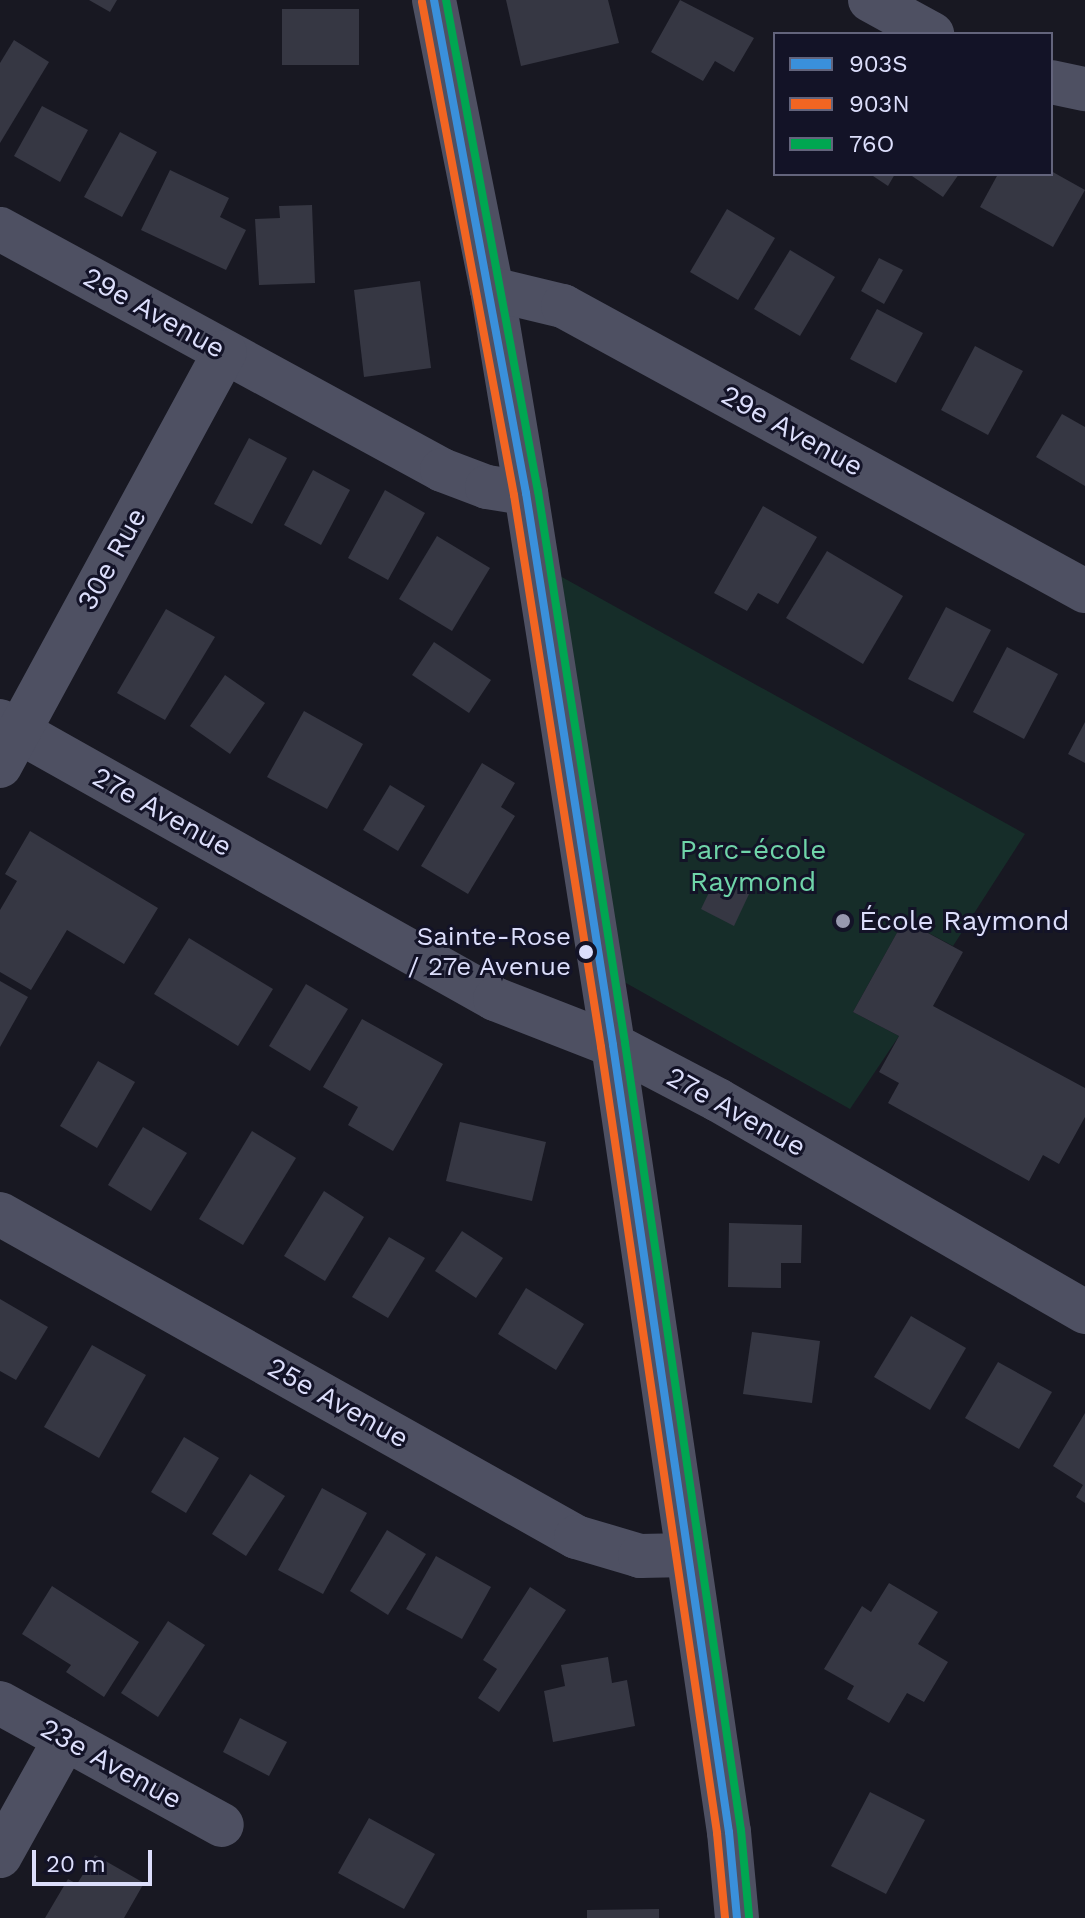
<!DOCTYPE html>
<meta charset="utf-8">
<style>
body{margin:0}
#map{position:relative;width:1085px;height:1918px;overflow:hidden;background:#181822;font-family:"Work Sans",sans-serif}
div>[style]{position:absolute}
.green>*{inset:0;background:#162d29}
.building>*{inset:0;background:#363743}
.minor>*{height:44px;margin:-22px;padding:0 22px;transform-origin:22px;border-radius:22px;background:#4e5062}
.bus-1>*{height:8px;margin:-4px;padding:0 4px;transform-origin:4px;border-radius:4px;background:#3a90db}
.bus-2>*{height:8px;margin:-4px;padding:0 4px;transform-origin:4px;border-radius:4px;background:#f26522}
.bus-3>*{height:8px;margin:-4px;padding:0 4px;transform-origin:4px;border-radius:4px;background:#00a651}
.dots>*{width:22px;height:22px;translate:-50% -50%;box-sizing:border-box;border:4px solid #131327;border-radius:50%}
span{translate:-50% -50%;white-space:nowrap;text-align:center;line-height:1.15;-webkit-text-stroke:6px #131327;paint-order:stroke}
.bus-label{font-size:26px;color:#dcdefb}
.right{translate:-100% -50%;text-align:right}
.street-label{font-size:28px;color:#dcdefb}
.park-label{font-size:28px;color:#6fd4a9}
.poi-label{font-size:28px;color:#dcdefb}
.left{translate:0 -50%;text-align:left}
.legend{position:absolute;left:773px;top:32px;width:280px;height:144px;box-sizing:border-box;background:#131327;border:2px solid #63647c;margin:0;padding:10px 14px;list-style:none;font-size:24px;color:#dcdefb}
.legend li{display:flex;align-items:center;gap:16px;height:40px}
.legend b{width:40px;border:2px solid #63647c}
.scale{position:absolute;left:32px;top:1850px;width:120px;height:36px;box-sizing:border-box;border:4px solid #dcdefb;border-top:0;padding-left:10px;font-size:24px;line-height:28px;white-space:nowrap;color:#dcdefb;-webkit-text-stroke:6px #131327;paint-order:stroke}
</style>
<div id="map">
<div class="green">
<div style="clip-path:polygon(542px 566px,1025px 834px,953px 946px,904px 920px,853px 1012px,899px 1036px,850px 1109px,610px 974px)"></div>
</div>
<div class="building">
<div style="clip-path:polygon(89px 0,117px 0,110px 12px)"></div>
<div style="clip-path:polygon(506px 0,608px 0,619px 43px,521px 66px)"></div>
<div style="clip-path:polygon(680px 0,754px 38px,734px 72px,715px 61px,703px 81px,651px 52px)"></div>
<div style="clip-path:polygon(282px 9px,359px 9px,359px 65px,282px 65px)"></div>
<div style="clip-path:polygon(14px 40px,49px 62px,0 143px,0 63px)"></div>
<div style="clip-path:polygon(42px 106px,88px 130px,60px 182px,14px 156px)"></div>
<div style="clip-path:polygon(120px 132px,157px 152px,122px 217px,84px 197px)"></div>
<div style="clip-path:polygon(170px 170px,229px 198px,220px 217px,246px 230px,226px 270px,141px 230px)"></div>
<div style="clip-path:polygon(1051px 171px,1085px 190px,1053px 247px,980px 207px,998px 174px)"></div>
<div style="clip-path:polygon(870px 174px,895px 174px,888px 186px)"></div>
<div style="clip-path:polygon(909px 174px,959px 174px,943px 197px)"></div>
<div style="clip-path:polygon(312px 205px,315px 283px,259px 285px,255px 219px,280px 218px,279px 206px)"></div>
<div style="clip-path:polygon(727px 209px,775px 238px,738px 300px,690px 272px)"></div>
<div style="clip-path:polygon(790px 250px,835px 277px,800px 336px,754px 309px)"></div>
<div style="clip-path:polygon(879px 258px,903px 270px,884px 304px,861px 291px)"></div>
<div style="clip-path:polygon(420px 281px,431px 368px,364px 377px,354px 290px)"></div>
<div style="clip-path:polygon(877px 309px,923px 333px,896px 383px,850px 359px)"></div>
<div style="clip-path:polygon(975px 346px,1023px 371px,988px 435px,941px 410px)"></div>
<div style="clip-path:polygon(1062px 414px,1085px 427px,1085px 486px,1036px 457px)"></div>
<div style="clip-path:polygon(249px 438px,287px 458px,252px 524px,214px 504px)"></div>
<div style="clip-path:polygon(313px 470px,350px 490px,321px 545px,284px 525px)"></div>
<div style="clip-path:polygon(385px 490px,425px 513px,388px 580px,348px 558px)"></div>
<div style="clip-path:polygon(763px 506px,817px 537px,778px 604px,758px 593px,747px 611px,714px 593px)"></div>
<div style="clip-path:polygon(437px 536px,490px 568px,452px 631px,399px 599px)"></div>
<div style="clip-path:polygon(827px 551px,903px 596px,863px 664px,786px 618px)"></div>
<div style="clip-path:polygon(946px 607px,991px 630px,953px 702px,908px 679px)"></div>
<div style="clip-path:polygon(166px 609px,215px 637px,165px 720px,117px 693px)"></div>
<div style="clip-path:polygon(434px 642px,491px 680px,469px 713px,412px 675px)"></div>
<div style="clip-path:polygon(1007px 647px,1058px 674px,1024px 739px,973px 712px)"></div>
<div style="clip-path:polygon(225px 675px,265px 703px,230px 754px,190px 726px)"></div>
<div style="clip-path:polygon(304px 711px,363px 744px,327px 809px,267px 777px)"></div>
<div style="clip-path:polygon(1085px 722px,1085px 763px,1068px 754px)"></div>
<div style="clip-path:polygon(482px 763px,515px 783px,501px 807px,515px 816px,468px 894px,421px 866px)"></div>
<div style="clip-path:polygon(390px 785px,425px 806px,398px 851px,363px 830px)"></div>
<div style="clip-path:polygon(30px 831px,158px 908px,124px 964px,67px 930px,31px 990px,0 972px,0 910px,17px 881px,5px 874px)"></div>
<div style="clip-path:polygon(717px 876px,750px 892px,734px 926px,701px 909px)"></div>
<div style="clip-path:polygon(904px 920px,963px 952px,933px 1006px,1085px 1088px,1085px 1117px,1059px 1164px,1043px 1155px,1029px 1181px,888px 1103px,899px 1083px,879px 1072px,899px 1036px,853px 1012px)"></div>
<div style="clip-path:polygon(189px 938px,273px 989px,238px 1046px,154px 994px)"></div>
<div style="clip-path:polygon(0 981px,28px 997px,0 1047px)"></div>
<div style="clip-path:polygon(306px 984px,348px 1009px,310px 1071px,269px 1046px)"></div>
<div style="clip-path:polygon(362px 1019px,443px 1064px,393px 1151px,348px 1125px,358px 1107px,323px 1087px)"></div>
<div style="clip-path:polygon(98px 1061px,135px 1082px,97px 1148px,60px 1126px)"></div>
<div style="clip-path:polygon(460px 1122px,546px 1142px,532px 1201px,446px 1181px)"></div>
<div style="clip-path:polygon(143px 1127px,187px 1153px,151px 1211px,108px 1185px)"></div>
<div style="clip-path:polygon(252px 1131px,296px 1158px,243px 1245px,199px 1219px)"></div>
<div style="clip-path:polygon(324px 1191px,364px 1217px,325px 1281px,284px 1256px)"></div>
<div style="clip-path:polygon(729px 1223px,802px 1225px,801px 1263px,781px 1263px,781px 1288px,728px 1287px)"></div>
<div style="clip-path:polygon(462px 1231px,503px 1258px,476px 1298px,435px 1271px)"></div>
<div style="clip-path:polygon(389px 1237px,425px 1258px,388px 1318px,352px 1297px)"></div>
<div style="clip-path:polygon(526px 1288px,584px 1324px,556px 1370px,498px 1334px)"></div>
<div style="clip-path:polygon(0 1299px,48px 1327px,16px 1380px,0 1371px)"></div>
<div style="clip-path:polygon(911px 1316px,966px 1348px,930px 1410px,874px 1377px)"></div>
<div style="clip-path:polygon(752px 1332px,820px 1341px,812px 1403px,743px 1394px)"></div>
<div style="clip-path:polygon(92px 1345px,146px 1375px,99px 1458px,44px 1427px)"></div>
<div style="clip-path:polygon(998px 1362px,1052px 1392px,1019px 1449px,965px 1418px)"></div>
<div style="clip-path:polygon(1085px 1413px,1085px 1503px,1076px 1497px,1083px 1485px,1053px 1466px)"></div>
<div style="clip-path:polygon(184px 1437px,219px 1458px,186px 1513px,151px 1492px)"></div>
<div style="clip-path:polygon(250px 1474px,285px 1496px,246px 1556px,212px 1534px)"></div>
<div style="clip-path:polygon(322px 1488px,367px 1513px,323px 1594px,278px 1570px)"></div>
<div style="clip-path:polygon(387px 1530px,426px 1554px,388px 1615px,350px 1591px)"></div>
<div style="clip-path:polygon(436px 1556px,491px 1587px,462px 1639px,406px 1609px)"></div>
<div style="clip-path:polygon(889px 1583px,938px 1612px,918px 1644px,948px 1662px,924px 1702px,907px 1693px,889px 1723px,847px 1699px,854px 1686px,824px 1669px,862px 1606px,871px 1612px)"></div>
<div style="clip-path:polygon(52px 1586px,139px 1642px,104px 1697px,66px 1672px,71px 1665px,22px 1634px)"></div>
<div style="clip-path:polygon(530px 1587px,566px 1610px,499px 1712px,478px 1698px,497px 1669px,483px 1660px)"></div>
<div style="clip-path:polygon(168px 1621px,205px 1645px,158px 1717px,121px 1693px)"></div>
<div style="clip-path:polygon(608px 1657px,612px 1683px,627px 1680px,635px 1726px,553px 1742px,544px 1691px,565px 1686px,561px 1665px)"></div>
<div style="clip-path:polygon(240px 1718px,287px 1742px,269px 1776px,223px 1752px)"></div>
<div style="clip-path:polygon(870px 1792px,925px 1820px,886px 1894px,831px 1866px)"></div>
<div style="clip-path:polygon(369px 1818px,435px 1854px,404px 1909px,338px 1873px)"></div>
<div style="clip-path:polygon(95px 1855px,144px 1883px,124px 1918px,45px 1918px,68px 1879px,77px 1884px)"></div>
<div style="clip-path:polygon(659px 1909px,659px 1918px,587px 1918px,587px 1910px)"></div>
</div>
<div class="minor">
<div style="left:434px;top:0;width:295px;rotate:78.7deg"></div>
<div style="left:492px;top:289px;width:207px;rotate:80.5deg"></div>
<div style="left:526px;top:493px;width:559px;rotate:81.04deg"></div>
<div style="left:613px;top:1045px;width:796px;rotate:81.62deg"></div>
<div style="left:729px;top:1832px;width:86px;rotate:84.7deg"></div>
<div style="left:870px;top:0;width:71px;rotate:28.7deg"></div>
<div style="left:1051px;top:82px;width:35px;rotate:12deg"></div>
<div style="left:0;top:229px;width:503px;rotate:28.6deg"></div>
<div style="left:442px;top:470px;width:48px;rotate:20.7deg"></div>
<div style="left:487px;top:487px;width:39px;rotate:9deg"></div>
<div style="left:492px;top:289px;width:73px;rotate:13.5deg"></div>
<div style="left:563px;top:306px;width:595px;rotate:28.63deg"></div>
<div style="left:0;top:721px;width:568px;rotate:29.32deg"></div>
<div style="left:495px;top:999px;width:127px;rotate:21.3deg"></div>
<div style="left:613px;top:1045px;width:119px;rotate:27.6deg"></div>
<div style="left:718px;top:1100px;width:424px;rotate:30deg"></div>
<div style="left:0;top:766px;width:471px;rotate:-61.5deg"></div>
<div style="left:0;top:1214px;width:660px;rotate:29.28deg"></div>
<div style="left:576px;top:1537px;width:67px;rotate:16.5deg"></div>
<div style="left:640px;top:1556px;width:48px;rotate:-1.2deg"></div>
<div style="left:0;top:1703px;width:253px;rotate:28.8deg"></div>
<div style="left:0;top:1856px;width:134px;rotate:-60.9deg"></div>
</div>
<div class="bus-1">
<div style="left:434px;top:0;width:502px;rotate:79.43deg"></div>
<div style="left:526px;top:493px;width:559px;rotate:81.04deg"></div>
<div style="left:613px;top:1045px;width:796px;rotate:81.62deg"></div>
<div style="left:729px;top:1832px;width:86px;rotate:84.7deg"></div>
</div>
<div class="bus-2">
<div style="left:422px;top:2px;width:502px;rotate:79.43deg"></div>
<div style="left:514px;top:495px;width:559px;rotate:81.04deg"></div>
<div style="left:601px;top:1047px;width:795px;rotate:81.6deg"></div>
<div style="left:717px;top:1833px;width:85px;rotate:84.6deg"></div>
</div>
<div class="bus-3">
<div style="left:446px;top:0;width:500px;rotate:79.4deg"></div>
<div style="left:538px;top:491px;width:559px;rotate:81.04deg"></div>
<div style="left:625px;top:1043px;width:796px;rotate:81.62deg"></div>
<div style="left:741px;top:1830px;width:87px;rotate:84.7deg"></div>
</div>
<div class="dots">
<div style="left:843px;top:921px;background:#9799af"></div>
<div style="left:586px;top:952px;background:#dcdefb"></div>
</div>
<div class="bus-label">
<span class="right" style="left:571px;top:952px">Sainte-Rose<br>/ 27e Avenue</span>
</div>
<div class="street-label">
<span style="left:154px;top:313px;rotate:29deg">29e Avenue</span>
<span style="left:792px;top:431px;rotate:29deg">29e Avenue</span>
<span style="left:112px;top:559px;rotate:-61deg">30e Rue</span>
<span style="left:162px;top:812px;rotate:29deg">27e Avenue</span>
<span style="left:736px;top:1112px;rotate:29deg">27e Avenue</span>
<span style="left:338px;top:1403px;rotate:29deg">25e Avenue</span>
<span style="left:111px;top:1764px;rotate:29deg">23e Avenue</span>
</div>
<div class="park-label">
<span style="left:753px;top:866px">Parc-école<br>Raymond</span>
</div>
<div class="poi-label">
<span class="left" style="left:859px;top:921px">École Raymond</span>
</div>
<ul class="legend">
<li><b style="height:10px;background:#3a90db"></b>903S</li>
<li><b style="height:10px;background:#f26522"></b>903N</li>
<li><b style="height:10px;background:#00a651"></b>76O</li>
</ul>
<div class="scale">20 m</div>
</div>
